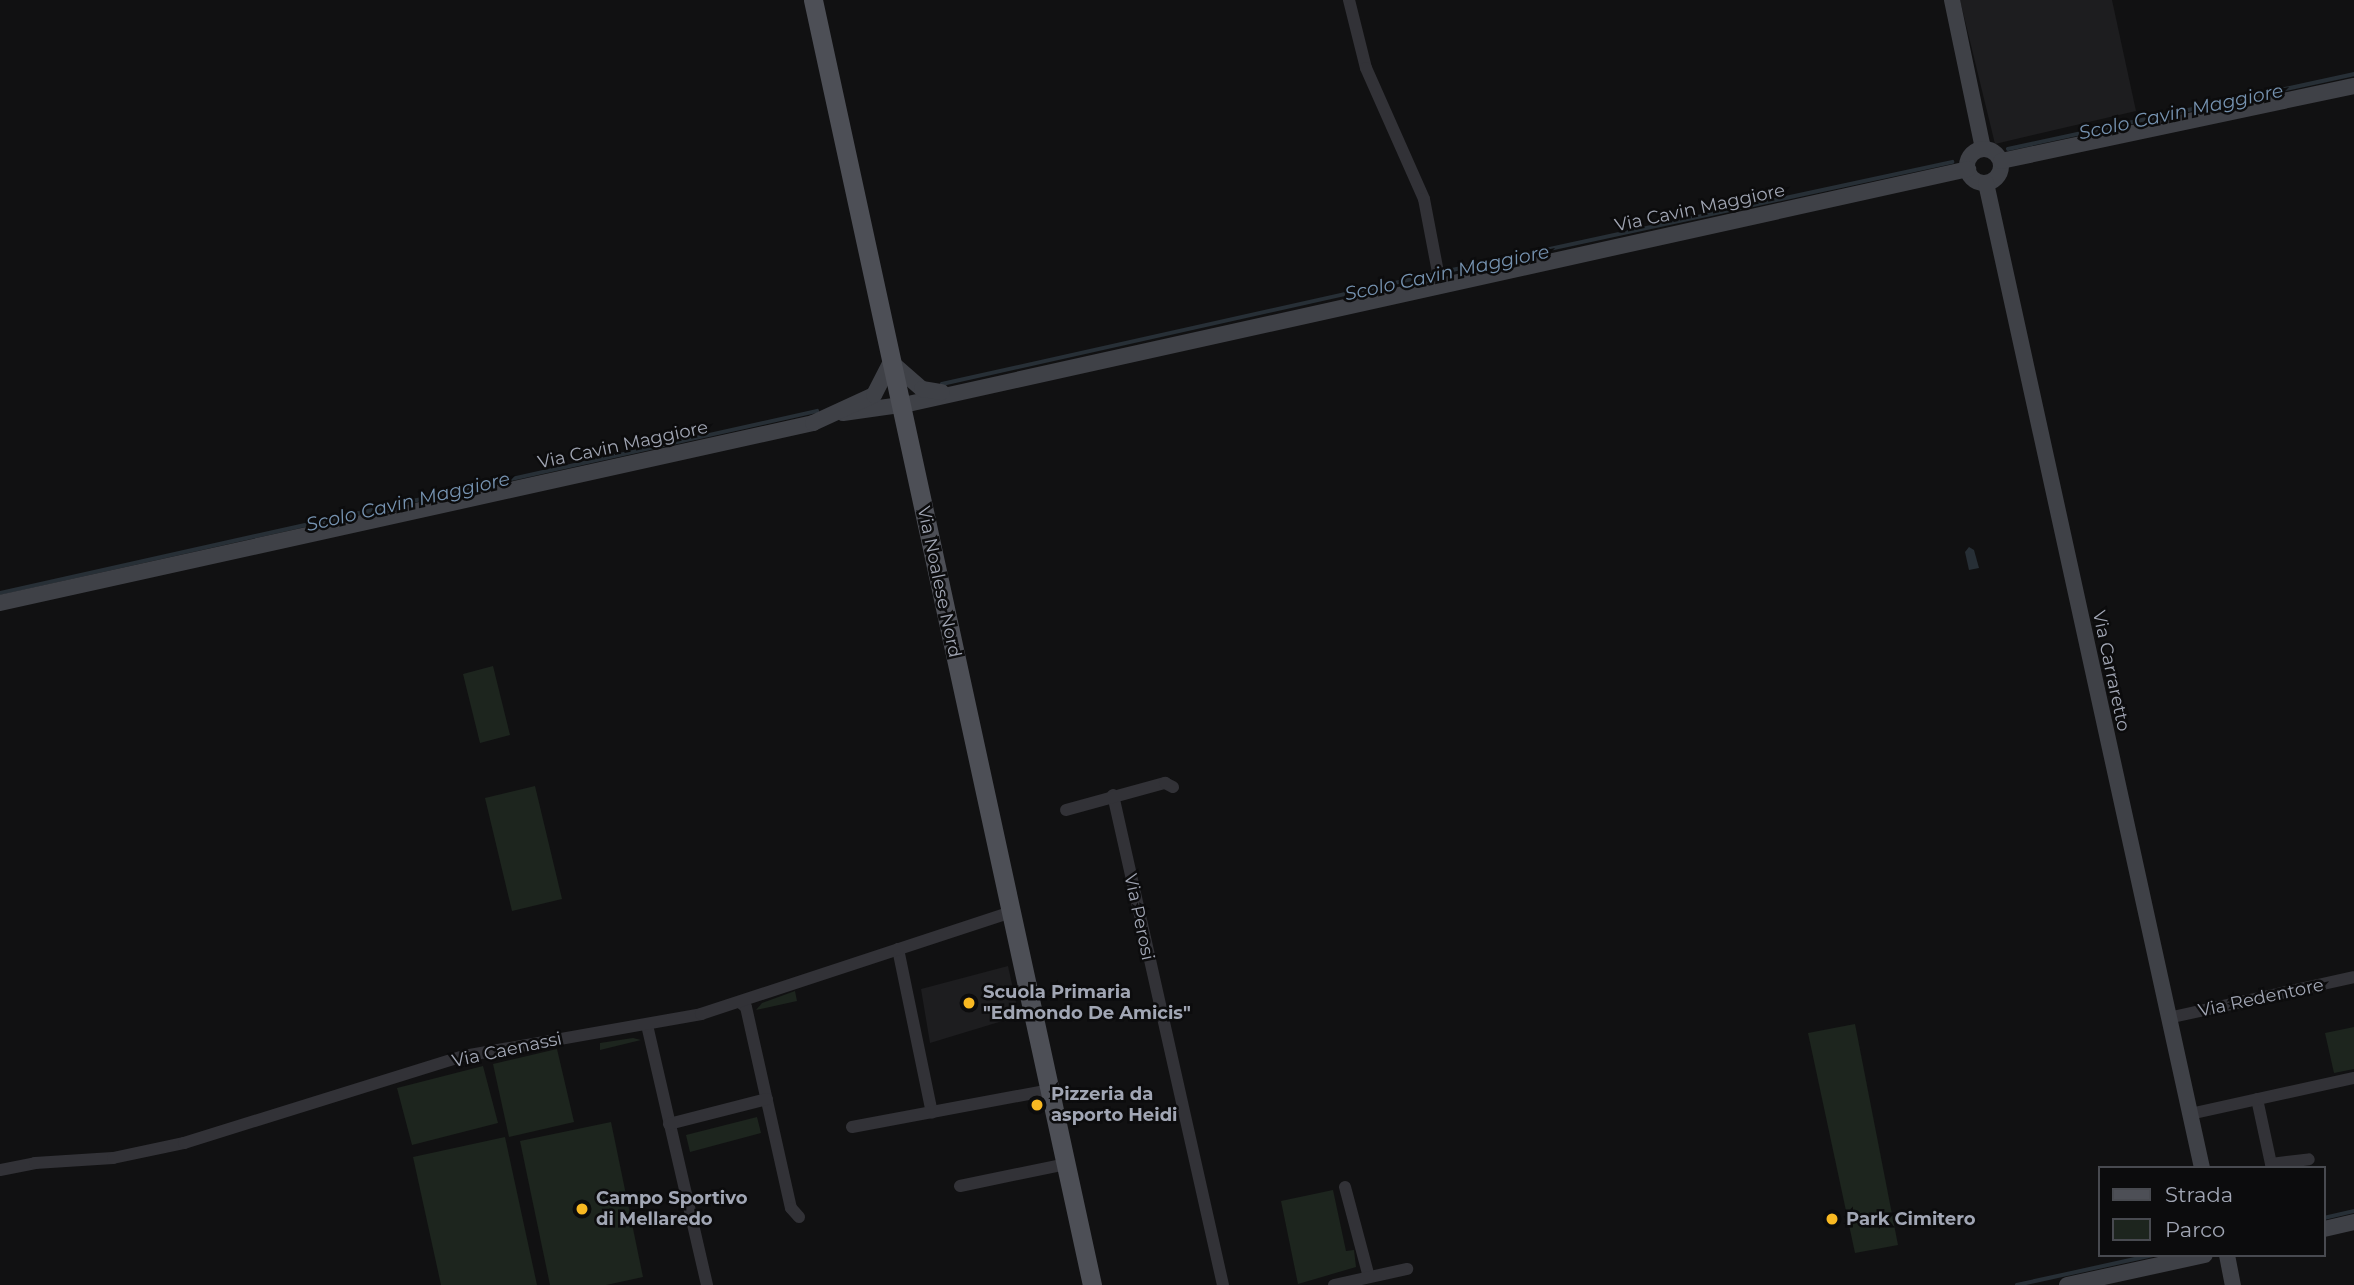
<!DOCTYPE html>
<style>
body{margin:0}
#map{position:relative;width:2354px;height:1285px;overflow:hidden;background:#111112;font-family:Montserrat,sans-serif}
div>[style]{position:absolute}
.built>*{inset:0;background:#1d1d1f}
.green>*{inset:0;background:#1d251e}
.water>*{inset:0;background:#272f36}
.stream>*{height:3.5px;margin:-1.75px;padding:0 1.75px;transform-origin:1.75px;border-radius:1.75px;background:#272f36}
.street>*{height:12px;margin:-6px;padding:0 6px;transform-origin:6px;border-radius:6px;background:#323237}
.secondary>*{height:16px;margin:-8px;padding:0 8px;transform-origin:8px;border-radius:8px;background:#3f4147}
.secondary>.ring{margin:-8px;padding:0;box-sizing:content-box;background:none;border:16px solid #3f4147;border-radius:50%}
.primary>*{height:19px;margin:-9.5px;padding:0 9.5px;transform-origin:9.5px;border-radius:9.5px;background:#4d4f56}
.dots>*{width:19px;height:19px;translate:-50% -50%;box-sizing:border-box;border:4px solid #0c0c0d;border-radius:50%}
span{translate:-50% -50%;white-space:nowrap;text-align:center;line-height:1.15;-webkit-text-stroke:5px #0c0c0d;paint-order:stroke}
.street-label{font-size:18px;color:#a1a6b4}
.poi-label{font-size:18px;color:#a1a6b4;font-weight:700}
.left{translate:0 -50%;text-align:left}
.water-label{font-size:19px;color:#7693b1;font-style:italic}
.legend{position:absolute;left:2098px;top:1166px;width:228px;height:91px;box-sizing:border-box;background:#0c0c0d;border:2px solid #484a50;margin:0;padding:9px 12px;list-style:none;font-size:21px;color:#a1a6b4}
.legend li{display:flex;align-items:center;gap:14px;height:35px}
.legend b{width:35px;border:2px solid #484a50}
</style>
<div id="map">
<div class="built">
<div style="clip-path:polygon(1960px 0,2112px 0,2136px 111px,1995px 144px)"></div>
<div style="clip-path:polygon(1008px 966px,1019px 1016px,930px 1043px,921px 989px)"></div>
</div>
<div class="green">
<div style="clip-path:polygon(493px 666px,510px 735px,480px 743px,463px 674px)"></div>
<div style="clip-path:polygon(535px 786px,562px 899px,512px 911px,485px 798px)"></div>
<div style="clip-path:polygon(795px 991px,797px 1001px,756px 1010px,762px 1003px)"></div>
<div style="clip-path:polygon(1855px 1024px,1898px 1245px,1855px 1253px,1808px 1033px)"></div>
<div style="clip-path:polygon(2354px 1027px,2354px 1069px,2334px 1073px,2325px 1033px)"></div>
<div style="clip-path:polygon(633px 1038px,641px 1040px,600px 1050px,600px 1043px)"></div>
<div style="clip-path:polygon(557px 1049px,574px 1122px,509px 1137px,493px 1064px)"></div>
<div style="clip-path:polygon(483px 1066px,498px 1123px,412px 1145px,397px 1088px)"></div>
<div style="clip-path:polygon(757px 1117px,761px 1133px,690px 1152px,686px 1135px)"></div>
<div style="clip-path:polygon(611px 1122px,643px 1277px,606px 1285px,550px 1285px,520px 1141px)"></div>
<div style="clip-path:polygon(505px 1137px,537px 1285px,441px 1285px,413px 1157px)"></div>
<div style="clip-path:polygon(1333px 1190px,1346px 1251px,1354px 1250px,1356px 1267px,1298px 1284px,1281px 1201px)"></div>
</div>
<div class="water">
<div style="clip-path:polygon(1969px 547px,1974px 550px,1979px 568px,1969px 570px,1965px 552px)"></div>
</div>
<div class="stream">
<div style="left:2008px;top:149px;width:354px;rotate:-12.2deg"></div>
<div style="left:1443px;top:272px;width:521px;rotate:-12.19deg"></div>
<div style="left:942px;top:384px;width:505px;rotate:-12.58deg"></div>
<div style="left:0;top:593px;width:837px;rotate:-12.56deg"></div>
<div style="left:2324px;top:1218px;width:31px;rotate:-13deg"></div>
<div style="left:2017px;top:1285px;width:140px;rotate:-12.4deg"></div>
</div>
<div class="street">
<div style="left:1349px;top:0;width:70px;rotate:76deg"></div>
<div style="left:1366px;top:68px;width:143px;rotate:66.1deg"></div>
<div style="left:1424px;top:199px;width:86px;rotate:79.2deg"></div>
<div style="left:1113px;top:795px;width:502px;rotate:77.35deg"></div>
<div style="left:1066px;top:810px;width:103px;rotate:-15.3deg"></div>
<div style="left:1165px;top:783px;width:9px;rotate:27deg"></div>
<div style="left:898px;top:949px;width:167px;rotate:78.3deg"></div>
<div style="left:741px;top:1003px;width:6px;rotate:39deg"></div>
<div style="left:746px;top:1007px;width:206px;rotate:77.4deg"></div>
<div style="left:791px;top:1208px;width:12px;rotate:48deg"></div>
<div style="left:2168px;top:1018px;width:190px;rotate:-12.4deg"></div>
<div style="left:647px;top:1025px;width:267px;rotate:77deg"></div>
<div style="left:2257px;top:1099px;width:66px;rotate:77.8deg"></div>
<div style="left:2271px;top:1164px;width:38px;rotate:-7deg"></div>
<div style="left:2190px;top:1114px;width:168px;rotate:-12.4deg"></div>
<div style="left:669px;top:1124px;width:101px;rotate:-14.3deg"></div>
<div style="left:852px;top:1127px;width:201px;rotate:-10.6deg"></div>
<div style="left:0;top:1170px;width:36px;rotate:-11deg"></div>
<div style="left:35px;top:1163px;width:78px;rotate:-3.7deg"></div>
<div style="left:113px;top:1158px;width:73px;rotate:-11.9deg"></div>
<div style="left:184px;top:1143px;width:293px;rotate:-17.3deg"></div>
<div style="left:464px;top:1056px;width:241px;rotate:-10deg"></div>
<div style="left:701px;top:1014px;width:326px;rotate:-18.2deg"></div>
<div style="left:960px;top:1186px;width:108px;rotate:-11.7deg"></div>
<div style="left:1345px;top:1187px;width:93px;rotate:75.1deg"></div>
<div style="left:1334px;top:1285px;width:75px;rotate:-12.4deg"></div>
</div>
<div class="secondary">
<div style="left:1952px;top:0;width:152px;rotate:78.2deg"></div>
<div class="ring" style="left:1967px;top:149px;width:18px;height:18px"></div>
<div style="left:2001px;top:161px;width:361px;rotate:-12deg"></div>
<div style="left:1986px;top:183px;width:1008px;rotate:77.63deg"></div>
<div style="left:843px;top:413px;width:66px;rotate:-7.9deg"></div>
<div style="left:908px;top:404px;width:1086px;rotate:-12.5deg"></div>
<div style="left:0;top:603px;width:833px;rotate:-12.48deg"></div>
<div style="left:813px;top:423px;width:67px;rotate:-24.7deg"></div>
<div style="left:874px;top:395px;width:37px;rotate:-63deg"></div>
<div style="left:891px;top:362px;width:41px;rotate:41.1deg"></div>
<div style="left:922px;top:389px;width:20px;rotate:9deg"></div>
<div style="left:2324px;top:1229px;width:31px;rotate:-13deg"></div>
<div style="left:2227px;top:1255px;width:31px;rotate:79deg"></div>
<div style="left:2067px;top:1285px;width:141px;rotate:-12.3deg"></div>
</div>
<div class="primary">
<div style="left:813px;top:0;width:1315px;rotate:77.75deg"></div>
</div>
<div class="dots">
<div style="left:969px;top:1003px;background:#f9b922"></div>
<div style="left:1037px;top:1105px;background:#f9b922"></div>
<div style="left:582px;top:1209px;background:#f9b922"></div>
<div style="left:1832px;top:1219px;background:#f9b922"></div>
</div>
<div class="street-label">
<span style="left:1700px;top:208px;rotate:-12deg">Via Cavin Maggiore</span>
<span style="left:623px;top:445px;rotate:-12deg">Via Cavin Maggiore</span>
<span style="left:939px;top:582px;rotate:78deg">Via Noalese Nord</span>
<span style="left:2111px;top:671px;rotate:78deg">Via Carraretto</span>
<span style="left:1139px;top:917px;rotate:78deg">Via Perosi</span>
<span style="left:2261px;top:998px;rotate:-12deg">Via Redentore</span>
<span style="left:507px;top:1050px;rotate:-12deg">Via Caenassi</span>
</div>
<div class="poi-label">
<span class="left" style="left:983px;top:1003px">Scuola Primaria<br>"Edmondo De Amicis"</span>
<span class="left" style="left:1051px;top:1105px">Pizzeria da<br>asporto Heidi</span>
<span class="left" style="left:596px;top:1209px">Campo Sportivo<br>di Mellaredo</span>
<span class="left" style="left:1846px;top:1219px">Park Cimitero</span>
</div>
<div class="water-label">
<span style="left:2181px;top:112px;rotate:-12deg">Scolo Cavin Maggiore</span>
<span style="left:1447px;top:273px;rotate:-12deg">Scolo Cavin Maggiore</span>
<span style="left:408px;top:502px;rotate:-13deg">Scolo Cavin Maggiore</span>
</div>
<ul class="legend">
<li><b style="height:9px;background:#4d4f56"></b>Strada</li>
<li><b style="height:19px;background:#1d251e"></b>Parco</li>
</ul>
</div>
